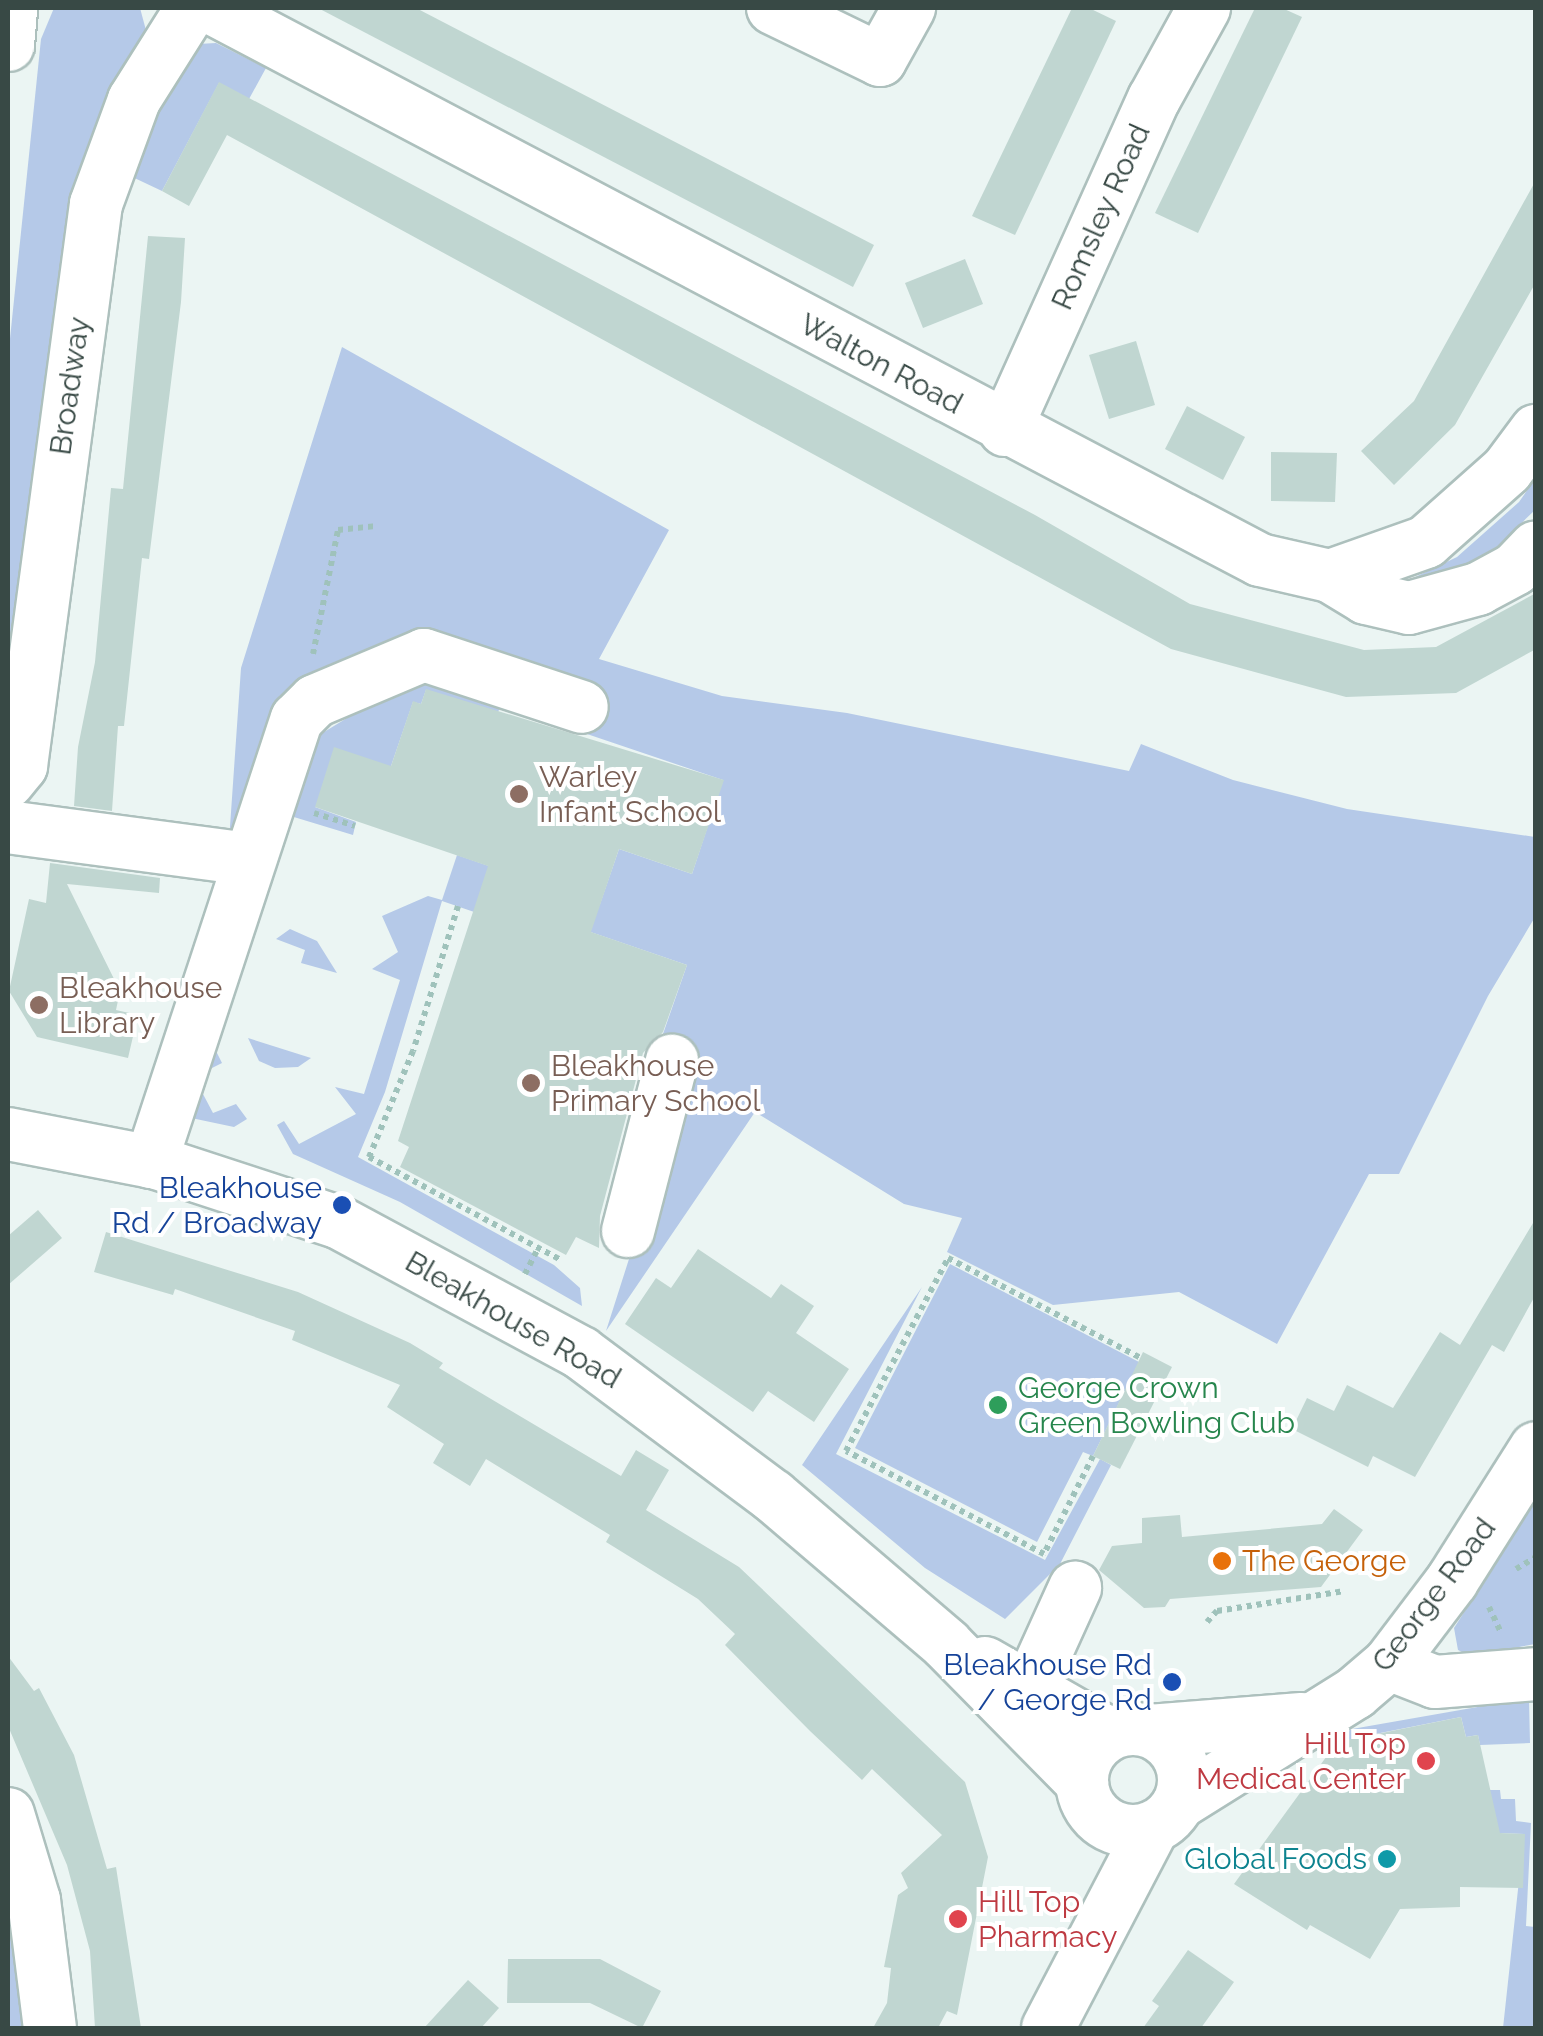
<!DOCTYPE html>
<style>
body{margin:0}
#map{position:relative;width:1543px;height:2036px;overflow:hidden;background:#ebf5f3;font-family:Raleway,sans-serif}
div>[style]{position:absolute}
.green>*{inset:0;background:#b5c9e8}
.building>*{inset:0;background:#c0d6d1}
.path>*{height:6px;margin-top:-3px;transform-origin:0;background:repeating-linear-gradient(90deg,#9fc2bb 0 5px,transparent 0 10px)}
.roads{filter:drop-shadow(2px 0 #adc0bd) drop-shadow(-2px 0 #adc0bd) drop-shadow(0 2px #adc0bd) drop-shadow(0 -2px #adc0bd)}
.minor>*{height:52px;margin:-26px;padding:0 26px;transform-origin:26px;border-radius:26px;background:#fff}
.minor>.ring{margin:-26px;padding:0;box-sizing:content-box;background:none;border:52px solid #fff;border-radius:50%}
.dots>*{width:28px;height:28px;translate:-50% -50%;box-sizing:border-box;border:5px solid #fff;border-radius:50%}
span{translate:-50% -50%;white-space:nowrap;text-align:center;line-height:1.15;-webkit-text-stroke:8px #fff;paint-order:stroke}
.street-label{font-size:30px;color:#384945}
.education-label{font-size:30px;color:#785e54}
.left{translate:0 -50%;text-align:left}
.transit-label{font-size:30px;color:#164399}
.right{translate:-100% -50%;text-align:right}
.leisure-label{font-size:30px;color:#27864d}
.food-label{font-size:30px;color:#c56008}
.health-label{font-size:30px;color:#be3a42}
.culture-label{font-size:30px;color:#0d838f}
.frame{position:absolute;inset:0;border:10px solid #384945;pointer-events:none}
</style>
<div id="map">
<div class="green">
<div style="clip-path:polygon(54px 8px,140px 8px,147px 34px,8px 717px,8px 358px,41px 39px)"></div>
<div style="clip-path:polygon(216px 43px,266px 68px,249px 99px,219px 83px,162px 191px,126px 174px,146px 119px,198px 44px)"></div>
<div style="clip-path:polygon(342px 347px,669px 530px,599px 659px,722px 696px,847px 713px,1129px 771px,1141px 744px,1233px 780px,1347px 809px,1535px 837px,1535px 917px,1488px 996px,1399px 1174px,1369px 1174px,1277px 1344px,1179px 1292px,1053px 1305px,947px 1252px,962px 1218px,904px 1204px,755px 1112px,606px 1331px,651px 1190px,656px 1054px,687px 965px,532px 912px,524px 929px,442px 901px,385px 1092px,358px 1157px,554px 1265px,580px 1288px,582px 1306px,400px 1202px,293px 1154px,277px 1125px,284px 1121px,299px 1144px,356px 1114px,335px 1087px,364px 1094px,400px 980px,372px 969px,398px 952px,382px 916px,428px 896px,442px 900px,457px 855px,600px 904px,619px 849px,692px 874px,723px 780px,584px 733px,595px 700px,423px 640px,288px 702px,229px 841px,241px 668px)"></div>
<div style="clip-path:polygon(1535px 479px,1535px 510px,1479px 564px,1386px 591px,1457px 557px,1519px 502px)"></div>
<div style="clip-path:polygon(437px 663px,500px 707px,494px 723px,426px 690px,421px 704px,413px 702px,391px 766px,315px 807px,356px 822px,353px 835px,284px 814px,311px 740px)"></div>
<div style="clip-path:polygon(248px 920px,211px 1041px,222px 1063px,194px 1077px,213px 1113px,236px 1104px,247px 1119px,234px 1127px,177px 1115px,239px 922px)"></div>
<div style="clip-path:polygon(290px 929px,317px 941px,337px 973px,301px 963px,305px 950px,276px 939px)"></div>
<div style="clip-path:polygon(248px 1038px,311px 1058px,298px 1067px,275px 1068px,259px 1061px)"></div>
<div style="clip-path:polygon(950px 1264px,1139px 1362px,1093px 1456px,1083px 1452px,1037px 1542px,855px 1448px)"></div>
<div style="clip-path:polygon(922px 1287px,836px 1454px,1045px 1560px,1100px 1459px,1111px 1465px,1060px 1564px,1005px 1619px,925px 1568px,802px 1465px)"></div>
<div style="clip-path:polygon(1535px 1502px,1535px 1644px,1470px 1656px,1458px 1650px,1454px 1628px)"></div>
<div style="clip-path:polygon(1529px 1698px,1530px 1743px,1480px 1745px,1478px 1735px,1466px 1737px,1461px 1717px,1365px 1736px,1347px 1761px,1343px 1734px,1352px 1729px)"></div>
<div style="clip-path:polygon(1477px 1790px,1500px 1790px,1501px 1799px,1515px 1799px,1516px 1821px,1531px 1823px,1526px 1926px,1535px 1927px,1535px 2028px,1503px 2028px,1524px 1834px,1445px 1831px)"></div>
<div style="clip-path:polygon(8px 1847px,44px 2028px,8px 2028px)"></div>
</div>
<div class="building">
<div style="clip-path:polygon(318px 8px,416px 8px,874px 245px,853px 287px)"></div>
<div style="clip-path:polygon(1072px 8px,1089px 8px,1116px 21px,1015px 235px,972px 216px)"></div>
<div style="clip-path:polygon(1255px 8px,1282px 8px,1302px 17px,1198px 233px,1155px 213px)"></div>
<div style="clip-path:polygon(219px 82px,1035px 515px,1190px 604px,1364px 650px,1436px 647px,1536px 593px,1536px 649px,1456px 693px,1346px 697px,1171px 649px,227px 135px,189px 206px,162px 191px)"></div>
<div style="clip-path:polygon(1536px 180px,1536px 282px,1455px 425px,1394px 485px,1361px 451px,1414px 401px)"></div>
<div style="clip-path:polygon(148px 236px,185px 238px,181px 302px,149px 559px,142px 558px,124px 726px,118px 726px,112px 811px,74px 806px,78px 747px,95px 662px,111px 488px,123px 489px)"></div>
<div style="clip-path:polygon(965px 259px,983px 304px,923px 328px,905px 283px)"></div>
<div style="clip-path:polygon(1136px 341px,1155px 405px,1109px 419px,1089px 355px)"></div>
<div style="clip-path:polygon(1187px 406px,1245px 437px,1223px 480px,1165px 449px)"></div>
<div style="clip-path:polygon(1271px 452px,1337px 453px,1335px 502px,1271px 501px)"></div>
<div style="clip-path:polygon(426px 689px,724px 780px,692px 874px,619px 849px,591px 932px,687px 965px,663px 1032px,643px 1053px,600px 1216px,599px 1248px,576px 1237px,566px 1255px,400px 1167px,409px 1147px,398px 1141px,488px 866px,315px 807px,334px 747px,391px 766px,413px 701px,421px 704px)"></div>
<div style="clip-path:polygon(50px 863px,160px 878px,159px 893px,67px 884px,120px 991px,116px 1010px,138px 1015px,128px 1058px,37px 1037px,9px 991px,29px 899px,46px 903px)"></div>
<div style="clip-path:polygon(38px 1210px,62px 1238px,8px 1285px,8px 1236px)"></div>
<div style="clip-path:polygon(1536px 1218px,1536px 1294px,1504px 1352px,1492px 1345px,1415px 1477px,1373px 1456px,1368px 1467px,1292px 1429px,1307px 1398px,1334px 1411px,1347px 1385px,1393px 1408px,1440px 1332px,1460px 1345px)"></div>
<div style="clip-path:polygon(106px 1232px,298px 1292px,410px 1343px,443px 1363px,439px 1368px,621px 1476px,636px 1450px,669px 1470px,646px 1510px,739px 1567px,965px 1782px,988px 1857px,957px 2015px,947px 2011px,938px 2028px,873px 2028px,887px 2003px,891px 1968px,884px 1967px,898px 1895px,908px 1888px,901px 1873px,942px 1835px,872px 1769px,862px 1780px,810px 1731px,725px 1645px,735px 1634px,698px 1599px,606px 1542px,610px 1535px,486px 1459px,470px 1486px,433px 1463px,444px 1444px,387px 1407px,400px 1385px,292px 1340px,295px 1331px,175px 1289px,173px 1295px,94px 1272px)"></div>
<div style="clip-path:polygon(698px 1249px,771px 1298px,781px 1284px,814px 1306px,796px 1333px,849px 1369px,814px 1422px,768px 1391px,753px 1412px,625px 1324px,656px 1278px,671px 1288px)"></div>
<div style="clip-path:polygon(1143px 1352px,1172px 1367px,1120px 1469px,1093px 1456px)"></div>
<div style="clip-path:polygon(1334px 1509px,1363px 1530px,1321px 1587px,1170px 1599px,1165px 1607px,1144px 1608px,1099px 1570px,1112px 1546px,1142px 1543px,1142px 1518px,1180px 1515px,1182px 1537px,1322px 1524px)"></div>
<div style="clip-path:polygon(8px 1656px,34px 1691px,39px 1688px,74px 1755px,107px 1869px,116px 1867px,141px 2028px,95px 2028px,90px 1951px,67px 1865px,8px 1726px)"></div>
<div style="clip-path:polygon(1461px 1717px,1466px 1737px,1478px 1735px,1500px 1833px,1525px 1834px,1523px 1888px,1460px 1887px,1460px 1907px,1400px 1909px,1370px 1959px,1310px 1925px,1307px 1930px,1234px 1884px,1337px 1742px)"></div>
<div style="clip-path:polygon(1188px 1950px,1234px 1982px,1201px 2028px,1143px 2028px,1159px 2006px,1152px 2001px)"></div>
<div style="clip-path:polygon(508px 1959px,600px 1959px,661px 1991px,642px 2028px,590px 2003px,507px 2003px)"></div>
<div style="clip-path:polygon(468px 1980px,499px 2008px,481px 2028px,424px 2028px)"></div>
</div>
<div class="path">
<div style="left:313px;top:654px;width:126px;rotate:-78.6deg"></div>
<div style="left:338px;top:530px;width:37px;rotate:-6deg"></div>
<div style="left:314px;top:813px;width:43px;rotate:17.6deg"></div>
<div style="left:458px;top:906px;width:152px;rotate:107.2deg"></div>
<div style="left:413px;top:1051px;width:115px;rotate:112.5deg"></div>
<div style="left:369px;top:1157px;width:216px;rotate:28.2deg"></div>
<div style="left:525px;top:1274px;width:29px;rotate:-63deg"></div>
<div style="left:1093px;top:1456px;width:110px;rotate:116.6deg"></div>
<div style="left:1044px;top:1554px;width:223px;rotate:-152.5deg"></div>
<div style="left:846px;top:1451px;width:218px;rotate:-62.1deg"></div>
<div style="left:948px;top:1258px;width:217px;rotate:27.4deg"></div>
<div style="left:1516px;top:1569px;width:23px;rotate:-31deg"></div>
<div style="left:1489px;top:1607px;width:26px;rotate:65deg"></div>
<div style="left:1207px;top:1622px;width:15px;rotate:-48deg"></div>
<div style="left:1217px;top:1611px;width:129px;rotate:-8.9deg"></div>
</div>
<div class="roads">
<div class="minor">
<div style="left:212px;top:8px;width:1184px;rotate:27.78deg"></div>
<div style="left:1260px;top:560px;width:72px;rotate:12.9deg"></div>
<div style="left:1330px;top:576px;width:102px;rotate:-19.5deg"></div>
<div style="left:1426px;top:542px;width:108px;rotate:-41.6deg"></div>
<div style="left:1507px;top:470px;width:49px;rotate:-53.4deg"></div>
<div style="left:773px;top:8px;width:119px;rotate:25.9deg"></div>
<div style="left:880px;top:60px;width:60px;rotate:-60.9deg"></div>
<div style="left:8px;top:45px;width:37px;rotate:-85deg"></div>
<div style="left:1005px;top:430px;width:363px;rotate:-65.8deg"></div>
<div style="left:1154px;top:99px;width:104px;rotate:-61.2deg"></div>
<div style="left:1330px;top:576px;width:42px;rotate:31.4deg"></div>
<div style="left:1366px;top:598px;width:44px;rotate:13.1deg"></div>
<div style="left:1409px;top:608px;width:72px;rotate:-15.4deg"></div>
<div style="left:1478px;top:589px;width:42px;rotate:-28.4deg"></div>
<div style="left:1515px;top:569px;width:30px;rotate:-46deg"></div>
<div style="left:8px;top:782px;width:21px;rotate:-51deg"></div>
<div style="left:21px;top:766px;width:567px;rotate:-82.4deg"></div>
<div style="left:96px;top:204px;width:111px;rotate:-69.9deg"></div>
<div style="left:134px;top:100px;width:109px;rotate:-57.8deg"></div>
<div style="left:8px;top:827px;width:241px;rotate:7.6deg"></div>
<div style="left:8px;top:1134px;width:152px;rotate:11deg"></div>
<div style="left:157px;top:1163px;width:190px;rotate:18.1deg"></div>
<div style="left:338px;top:1222px;width:276px;rotate:28.3deg"></div>
<div style="left:581px;top:1353px;width:239px;rotate:36.7deg"></div>
<div style="left:773px;top:1496px;width:228px;rotate:40.5deg"></div>
<div style="left:946px;top:1644px;width:194px;rotate:45.4deg"></div>
<div style="left:151px;top:1162px;width:466px;rotate:-71.8deg"></div>
<div style="left:297px;top:719px;width:25px;rotate:-45deg"></div>
<div style="left:315px;top:701px;width:118px;rotate:-22.9deg"></div>
<div style="left:424px;top:655px;width:166px;rotate:18.2deg"></div>
<div style="left:628px;top:1231px;width:176px;rotate:-75.5deg"></div>
<div style="left:985px;top:1663px;width:143px;rotate:29.8deg"></div>
<div style="left:1389px;top:1664px;width:49px;rotate:21.4deg"></div>
<div style="left:1435px;top:1682px;width:101px;rotate:-4.5deg"></div>
<div style="left:1031px;top:1685px;width:107px;rotate:-65.6deg"></div>
<div class="ring" style="left:1082px;top:1729px;width:50px;height:50px"></div>
<div style="left:1149px;top:1731px;width:153px;rotate:-4.5deg"></div>
<div style="left:1179px;top:1803px;width:208px;rotate:-32deg"></div>
<div style="left:1355px;top:1693px;width:45px;rotate:-40.5deg"></div>
<div style="left:1389px;top:1664px;width:104px;rotate:-52.8deg"></div>
<div style="left:1452px;top:1581px;width:157px;rotate:-57.7deg"></div>
<div style="left:8px;top:1814px;width:90px;rotate:73.2deg"></div>
<div style="left:34px;top:1900px;width:129px;rotate:82.9deg"></div>
<div style="left:1048px;top:2028px;width:227px;rotate:-62.4deg"></div>
</div>
</div>
<div class="dots">
<div style="left:519px;top:794px;background:#8d6e63"></div>
<div style="left:39px;top:1005px;background:#8d6e63"></div>
<div style="left:531px;top:1083px;background:#8d6e63"></div>
<div style="left:342px;top:1205px;background:#1a4fb4"></div>
<div style="left:998px;top:1405px;background:#2e9e5b"></div>
<div style="left:1222px;top:1561px;background:#e8710a"></div>
<div style="left:1172px;top:1682px;background:#1a4fb4"></div>
<div style="left:1426px;top:1761px;background:#e0444e"></div>
<div style="left:1387px;top:1859px;background:#0f9aa8"></div>
<div style="left:958px;top:1919px;background:#e0444e"></div>
</div>
<div class="street-label">
<span style="left:1101px;top:217px;rotate:-66deg">Romsley Road</span>
<span style="left:881px;top:364px;rotate:28deg">Walton Road</span>
<span style="left:70px;top:386px;rotate:-82deg">Broadway</span>
<span style="left:513px;top:1320px;rotate:30deg">Bleakhouse Road</span>
<span style="left:1434px;top:1595px;rotate:-53deg">George Road</span>
</div>
<div class="education-label">
<span class="left" style="left:539px;top:794px">Warley<br>Infant School</span>
<span class="left" style="left:59px;top:1005px">Bleakhouse<br>Library</span>
<span class="left" style="left:551px;top:1083px">Bleakhouse<br>Primary School</span>
</div>
<div class="transit-label">
<span class="right" style="left:322px;top:1205px">Bleakhouse<br>Rd / Broadway</span>
<span class="right" style="left:1152px;top:1682px">Bleakhouse Rd<br>/ George Rd</span>
</div>
<div class="leisure-label">
<span class="left" style="left:1018px;top:1405px">George Crown<br>Green Bowling Club</span>
</div>
<div class="food-label">
<span class="left" style="left:1242px;top:1561px">The George</span>
</div>
<div class="health-label">
<span class="right" style="left:1406px;top:1761px">Hill Top<br>Medical Center</span>
<span class="left" style="left:978px;top:1919px">Hill Top<br>Pharmacy</span>
</div>
<div class="culture-label">
<span class="right" style="left:1367px;top:1859px">Global Foods</span>
</div>
<div class="frame"></div>
</div>
